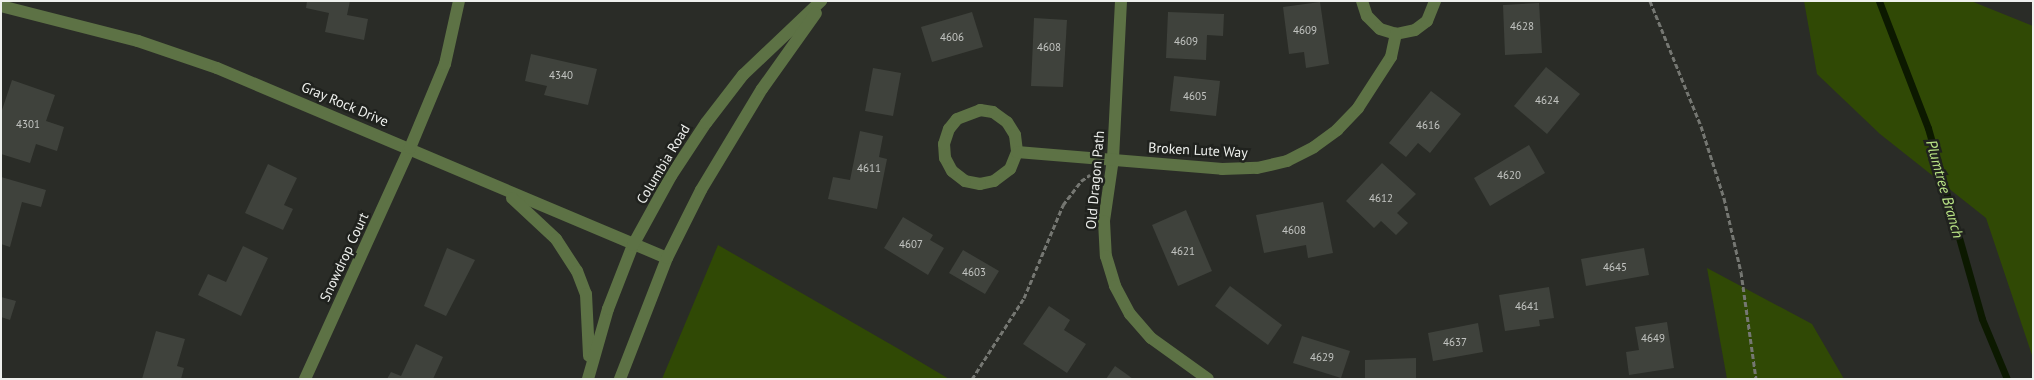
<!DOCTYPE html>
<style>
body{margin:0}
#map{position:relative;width:2034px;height:380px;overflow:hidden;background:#2a2c27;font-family:"PT Sans",sans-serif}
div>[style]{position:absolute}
.green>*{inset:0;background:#304905}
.stream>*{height:7px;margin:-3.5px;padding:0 3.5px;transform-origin:3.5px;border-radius:3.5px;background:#0c1900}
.building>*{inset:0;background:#3f423c}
.path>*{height:3px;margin-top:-1.5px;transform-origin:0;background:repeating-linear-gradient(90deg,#757772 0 5px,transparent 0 7.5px)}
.minor>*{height:12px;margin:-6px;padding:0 6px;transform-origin:6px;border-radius:6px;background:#5d7245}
span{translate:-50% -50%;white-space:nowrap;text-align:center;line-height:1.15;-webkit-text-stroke:5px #20221e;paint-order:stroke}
.number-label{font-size:11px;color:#c2c4c1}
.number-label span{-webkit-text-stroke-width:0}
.street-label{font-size:14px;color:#eef0ed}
.water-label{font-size:15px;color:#bae586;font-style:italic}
.frame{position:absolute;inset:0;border:2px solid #eef0ed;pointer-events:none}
</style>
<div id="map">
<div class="green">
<div style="clip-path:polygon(1804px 1px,1971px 1px,2033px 26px,2033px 358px,1986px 218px,1880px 134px,1817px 74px)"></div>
<div style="clip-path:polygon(718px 245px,897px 348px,949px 379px,662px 379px)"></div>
<div style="clip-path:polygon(1707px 268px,1812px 324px,1844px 379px,1727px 379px)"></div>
</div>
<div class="stream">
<div style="left:1879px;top:1px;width:136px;rotate:68.9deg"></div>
<div style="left:1928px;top:128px;width:198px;rotate:74.2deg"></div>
<div style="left:1982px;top:319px;width:65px;rotate:67.4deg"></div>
</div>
<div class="building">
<div style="clip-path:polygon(307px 1px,350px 1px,347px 15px,368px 19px,364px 40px,325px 32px,329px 13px,306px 8px)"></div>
<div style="clip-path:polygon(1320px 2px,1329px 64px,1306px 68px,1304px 52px,1289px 54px,1283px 7px)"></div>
<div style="clip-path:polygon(1539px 3px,1542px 53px,1505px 55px,1503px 5px)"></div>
<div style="clip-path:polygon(972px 12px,983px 47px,932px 62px,921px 27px)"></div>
<div style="clip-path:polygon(1168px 12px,1224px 14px,1223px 36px,1207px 35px,1206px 60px,1166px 58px)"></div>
<div style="clip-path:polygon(1034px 18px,1067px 20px,1063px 87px,1031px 86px)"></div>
<div style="clip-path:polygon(531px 54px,597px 69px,588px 105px,544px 95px,547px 86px,525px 81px)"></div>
<div style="clip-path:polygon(1546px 67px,1580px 94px,1547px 134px,1514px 106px)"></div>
<div style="clip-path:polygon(873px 68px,901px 73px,893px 116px,865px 111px)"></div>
<div style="clip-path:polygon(1174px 76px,1220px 81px,1216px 116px,1170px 111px)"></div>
<div style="clip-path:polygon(12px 80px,55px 95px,46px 121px,64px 127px,57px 151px,36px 144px,30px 163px,1px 154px,1px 113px)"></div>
<div style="clip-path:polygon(1431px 91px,1461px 114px,1430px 153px,1418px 143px,1406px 157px,1389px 143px)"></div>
<div style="clip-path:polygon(860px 131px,883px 136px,879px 157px,887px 159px,877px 209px,828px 199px,833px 177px,850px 180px)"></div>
<div style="clip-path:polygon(1529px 145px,1545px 173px,1490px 206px,1474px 178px)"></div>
<div style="clip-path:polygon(1382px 163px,1416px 194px,1397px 213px,1408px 223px,1396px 235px,1381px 221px,1374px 228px,1346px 201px)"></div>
<div style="clip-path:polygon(268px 164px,297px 178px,284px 205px,293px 209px,283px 230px,245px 213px)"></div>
<div style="clip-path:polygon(1px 177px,46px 190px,41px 207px,22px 202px,10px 247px,1px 244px)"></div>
<div style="clip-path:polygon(1323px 202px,1333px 253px,1308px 258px,1306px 245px,1264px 253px,1256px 215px)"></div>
<div style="clip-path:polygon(1186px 210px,1212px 271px,1178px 286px,1152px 225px)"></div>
<div style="clip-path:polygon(903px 217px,933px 235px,930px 240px,944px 248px,928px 275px,884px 248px)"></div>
<div style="clip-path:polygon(243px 246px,268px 258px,241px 316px,198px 295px,208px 274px,226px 282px)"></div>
<div style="clip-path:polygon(447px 248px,475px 260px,446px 316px,424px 306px)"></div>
<div style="clip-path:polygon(1644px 248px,1649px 275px,1586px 286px,1581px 259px)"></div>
<div style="clip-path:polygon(963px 250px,999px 271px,985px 294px,949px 273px)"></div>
<div style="clip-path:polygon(1230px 286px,1282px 325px,1268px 345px,1215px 306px)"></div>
<div style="clip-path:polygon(1549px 287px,1554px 318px,1539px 320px,1540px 326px,1505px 331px,1499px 295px)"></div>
<div style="clip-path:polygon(1px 297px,16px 301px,10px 320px,1px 317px)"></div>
<div style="clip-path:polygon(1049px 306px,1070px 320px,1064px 330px,1086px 344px,1067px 373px,1023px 344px)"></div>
<div style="clip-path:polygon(1667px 322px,1674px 368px,1629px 375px,1626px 352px,1639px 350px,1635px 327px)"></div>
<div style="clip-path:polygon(1478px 323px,1483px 352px,1433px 361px,1428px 333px)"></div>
<div style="clip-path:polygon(156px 331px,185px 339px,177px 366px,184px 368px,181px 379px,142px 379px)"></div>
<div style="clip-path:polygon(1302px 336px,1350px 351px,1341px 378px,1293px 363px)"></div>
<div style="clip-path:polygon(416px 344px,443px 357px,433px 379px,387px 379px,391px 372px,401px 376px)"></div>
<div style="clip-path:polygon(1416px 358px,1416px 379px,1365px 379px,1365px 360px)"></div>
<div style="clip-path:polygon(1115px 366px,1125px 373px,1133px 379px,1106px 379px)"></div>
</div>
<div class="path">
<div style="left:1650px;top:1px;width:135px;rotate:67.8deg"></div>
<div style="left:1701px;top:126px;width:76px;rotate:72.3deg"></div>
<div style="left:1724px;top:198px;width:76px;rotate:77.1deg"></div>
<div style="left:1741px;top:272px;width:108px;rotate:82deg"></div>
<div style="left:972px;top:379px;width:96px;rotate:-57.3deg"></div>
<div style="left:1024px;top:298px;width:101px;rotate:-67.2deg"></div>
<div style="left:1063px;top:205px;width:30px;rotate:-53deg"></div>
<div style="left:1081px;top:181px;width:11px;rotate:-34deg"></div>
</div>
<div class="minor">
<div style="left:1121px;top:1px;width:158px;rotate:92.9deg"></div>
<div style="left:1113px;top:159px;width:63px;rotate:98.3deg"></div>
<div style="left:1104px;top:221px;width:35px;rotate:87deg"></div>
<div style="left:1106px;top:256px;width:31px;rotate:73deg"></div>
<div style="left:1115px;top:286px;width:32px;rotate:62deg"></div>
<div style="left:1130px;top:314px;width:32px;rotate:49deg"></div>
<div style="left:1151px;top:338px;width:70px;rotate:35.7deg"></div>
<div style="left:1362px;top:1px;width:16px;rotate:72deg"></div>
<div style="left:1367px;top:16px;width:18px;rotate:45deg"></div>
<div style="left:1380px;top:29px;width:17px;rotate:17deg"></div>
<div style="left:1396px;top:34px;width:19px;rotate:-12deg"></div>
<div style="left:1415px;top:30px;width:15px;rotate:-37deg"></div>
<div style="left:1427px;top:21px;width:22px;rotate:-68deg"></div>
<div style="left:1px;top:6px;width:141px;rotate:14.3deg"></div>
<div style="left:138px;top:41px;width:83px;rotate:18.9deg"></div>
<div style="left:217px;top:68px;width:488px;rotate:22.9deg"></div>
<div style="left:1017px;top:152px;width:18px;rotate:112deg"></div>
<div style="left:1010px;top:169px;width:20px;rotate:143deg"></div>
<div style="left:994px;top:181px;width:14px;rotate:168deg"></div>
<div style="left:980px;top:184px;width:15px;rotate:-169deg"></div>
<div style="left:965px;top:181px;width:16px;rotate:-142deg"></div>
<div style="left:952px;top:171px;width:15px;rotate:-118deg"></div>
<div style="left:945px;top:158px;width:14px;rotate:-94deg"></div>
<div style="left:944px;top:144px;width:16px;rotate:-72deg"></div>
<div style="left:949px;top:129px;width:13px;rotate:-51deg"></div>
<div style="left:957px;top:119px;width:25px;rotate:-21deg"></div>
<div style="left:980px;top:110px;width:13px;rotate:9deg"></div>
<div style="left:993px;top:112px;width:17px;rotate:36deg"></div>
<div style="left:1007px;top:122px;width:15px;rotate:58deg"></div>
<div style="left:1015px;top:135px;width:17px;rotate:83deg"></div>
<div style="left:1017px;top:152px;width:206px;rotate:4.7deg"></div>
<div style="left:1222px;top:169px;width:35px;rotate:-2deg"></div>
<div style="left:1257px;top:168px;width:31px;rotate:-13deg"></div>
<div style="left:1287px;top:161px;width:30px;rotate:-27deg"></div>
<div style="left:1314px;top:147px;width:29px;rotate:-36deg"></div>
<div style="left:1337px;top:130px;width:30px;rotate:-46deg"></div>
<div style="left:1358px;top:108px;width:61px;rotate:-57.1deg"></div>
<div style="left:1391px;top:57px;width:24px;rotate:-78deg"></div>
<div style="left:512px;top:198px;width:60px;rotate:43deg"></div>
<div style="left:556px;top:239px;width:38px;rotate:57deg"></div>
<div style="left:577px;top:271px;width:25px;rotate:69deg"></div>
<div style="left:586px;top:294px;width:62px;rotate:87.2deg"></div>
<div style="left:305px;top:379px;width:254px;rotate:-65.6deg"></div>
<div style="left:410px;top:148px;width:91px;rotate:-67.4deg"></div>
<div style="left:445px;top:64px;width:65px;rotate:-77.5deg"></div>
<div style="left:588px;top:379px;width:73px;rotate:-74.1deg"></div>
<div style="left:608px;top:309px;width:69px;rotate:-68.7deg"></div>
<div style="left:633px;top:245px;width:79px;rotate:-61.2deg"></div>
<div style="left:671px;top:176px;width:64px;rotate:-56.6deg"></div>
<div style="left:706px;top:123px;width:61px;rotate:-52.4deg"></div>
<div style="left:743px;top:75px;width:108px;rotate:-43.5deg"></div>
<div style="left:620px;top:379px;width:130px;rotate:-68.8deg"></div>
<div style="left:667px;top:258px;width:76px;rotate:-63.4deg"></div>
<div style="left:701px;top:190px;width:118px;rotate:-58.9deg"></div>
<div style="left:762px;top:89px;width:93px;rotate:-54.6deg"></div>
</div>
<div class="number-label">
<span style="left:1522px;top:26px">4628</span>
<span style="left:1305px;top:30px">4609</span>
<span style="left:952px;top:37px">4606</span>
<span style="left:1186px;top:41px">4609</span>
<span style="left:1049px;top:47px">4608</span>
<span style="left:561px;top:75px">4340</span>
<span style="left:1195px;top:96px">4605</span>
<span style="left:1547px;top:100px">4624</span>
<span style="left:28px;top:124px">4301</span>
<span style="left:1428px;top:125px">4616</span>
<span style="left:869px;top:168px">4611</span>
<span style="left:1509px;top:175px">4620</span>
<span style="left:1381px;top:198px">4612</span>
<span style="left:1294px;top:230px">4608</span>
<span style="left:911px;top:244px">4607</span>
<span style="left:1183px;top:251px">4621</span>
<span style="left:1615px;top:267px">4645</span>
<span style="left:974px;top:272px">4603</span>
<span style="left:1527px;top:306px">4641</span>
<span style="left:1653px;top:338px">4649</span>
<span style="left:1455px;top:342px">4637</span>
<span style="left:1322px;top:357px">4629</span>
</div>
<div class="street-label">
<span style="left:345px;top:104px;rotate:23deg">Gray Rock Drive</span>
<span style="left:1198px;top:150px;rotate:3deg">Broken Lute Way</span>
<span style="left:663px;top:164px;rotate:-59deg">Columbia Road</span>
<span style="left:1095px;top:180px;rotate:-85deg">Old Dragon Path</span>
<span style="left:344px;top:257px;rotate:-65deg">Snowdrop Court</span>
</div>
<div class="water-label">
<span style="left:1945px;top:189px;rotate:74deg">Plumtree Branch</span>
</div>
<div class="frame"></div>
</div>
